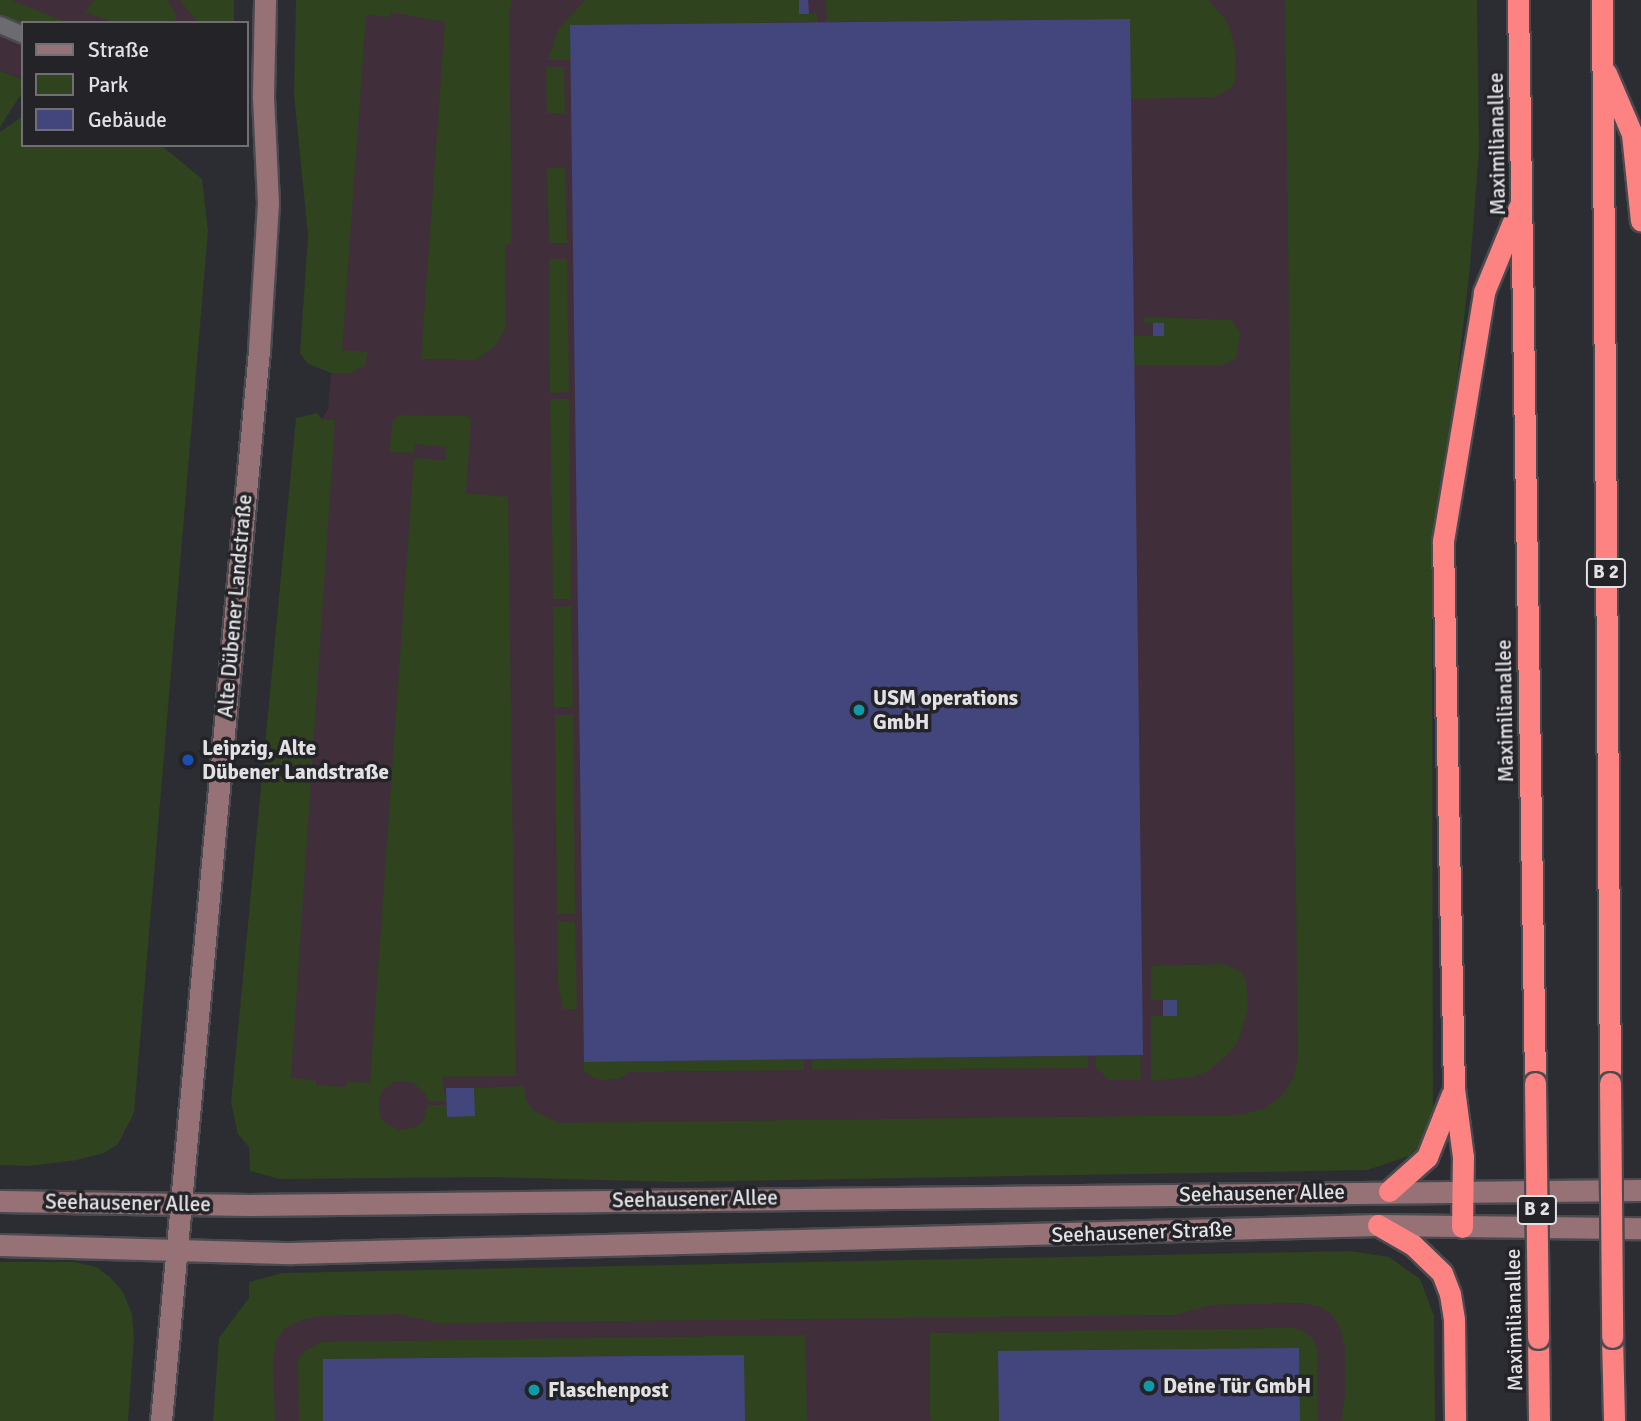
<!DOCTYPE html>
<meta charset="utf-8">
<style>
body{margin:0}
#map{position:relative;width:1641px;height:1421px;overflow:hidden;background:#2c2d32;font-family:Signika,sans-serif}
div>[style]{position:absolute}
.commercial>*{inset:0;background:#402f3a}
.green>*{inset:0;background:#2e431e}
.building>*{inset:0;background:#42467c}
.roads{filter:drop-shadow(2px 0 #4a4a4f) drop-shadow(-2px 0 #4a4a4f) drop-shadow(0 2px #4a4a4f) drop-shadow(0 -2px #4a4a4f)}
.lane>*{height:16px;margin:-8px;padding:0 8px;transform-origin:8px;border-radius:8px;background:#6b6b71}
.secondary>*{height:21px;margin:-10.5px;padding:0 10.5px;transform-origin:10.5px;border-radius:10.5px;background:#967276}
.highway>*{height:21px;margin:-10.5px;padding:0 10.5px;transform-origin:10.5px;border-radius:10.5px;background:#fc8382}
.bridges{filter:drop-shadow(2px 0 #4a4a4f) drop-shadow(-2px 0 #4a4a4f) drop-shadow(0 2px #4a4a4f) drop-shadow(0 -2px #4a4a4f)}
.highway-bridge>*{height:21px;margin:-10.5px;padding:0 10.5px;transform-origin:10.5px;border-radius:10.5px;background:#fc8382}
.dots>*{width:19px;height:19px;translate:-50% -50%;box-sizing:border-box;border:4px solid #232328;border-radius:50%}
span{translate:-50% -50%;white-space:nowrap;text-align:center;line-height:1.15;-webkit-text-stroke:7px #232328;paint-order:stroke}
.shield-label span{padding:2px 5px;background:#232328;border:2px solid;border-radius:5px;-webkit-text-stroke-width:0}
.shield-label{font-size:19px;color:#e2e2e5;font-weight:700}
.street-label{font-size:21px;color:#e2e2e5}
.poi-label{font-size:21px;color:#e2e2e5;font-weight:700}
.left{translate:0 -50%;text-align:left}
.legend{position:absolute;left:21px;top:21px;width:228px;height:126px;box-sizing:border-box;background:#232328;border:2px solid #6f6f74;margin:0;padding:9px 12px;list-style:none;font-size:21px;color:#e2e2e5}
.legend li{display:flex;align-items:center;gap:14px;height:35px}
.legend b{width:35px;border:2px solid #6f6f74}
</style>
<div id="map">
<div class="commercial">
<div style="clip-path:polygon(0 0,234px 0,234px 23px,23px 23px,23px 80px,0 71px)"></div>
<div style="clip-path:polygon(336px 0,1369px 0,1326px 1146px,284px 1153px,322px 419px,328px 409px,331px 373px,326px 362px)"></div>
<div style="clip-path:polygon(1379px 1279px,1380px 1421px,241px 1421px,249px 1298px)"></div>
</div>
<div class="green">
<div style="clip-path:polygon(0 0,11px 0,68px 23px,23px 24px,0 15px)"></div>
<div style="clip-path:polygon(95px 0,167px 0,176px 14px,175px 23px,115px 23px,85px 12px)"></div>
<div style="clip-path:polygon(180px 0,234px 0,234px 23px,198px 23px)"></div>
<div style="clip-path:polygon(296px 0,512px 0,509px 12px,512px 243px,505px 244px,506px 328px,495px 346px,476px 360px,421px 359px,445px 22px,391px 12px,390px 17px,366px 15px,342px 350px,368px 352px,365px 365px,351px 373px,331px 373px,308px 364px,300px 353px,308px 236px,294px 94px)"></div>
<div style="clip-path:polygon(585px 0,799px 0,800px 14px,817px 14px,817px 22px,570px 25px,571px 60px,548px 60px,558px 30px)"></div>
<div style="clip-path:polygon(826px 0,1208px 0,1226px 20px,1232px 36px,1236px 52px,1235px 81px,1230px 89px,1214px 97px,1131px 99px,1129px 19px,827px 22px)"></div>
<div style="clip-path:polygon(1285px 0,1477px 0,1479px 150px,1470px 267px,1432px 593px,1433px 1120px,1426px 1140px,1409px 1156px,1367px 1170px,678px 1182px,493px 1177px,280px 1179px,250px 1171px,249px 1147px,238px 1134px,231px 1103px,296px 418px,317px 413px,322px 419px,335px 420px,291px 1078px,316px 1081px,316px 1085px,346px 1087px,347px 1082px,370px 1083px,414px 458px,445px 460px,446px 447px,415px 444px,414px 453px,389px 452px,393px 420px,399px 415px,466px 416px,471px 419px,466px 493px,508px 497px,516px 1076px,442px 1077px,446px 1101px,428px 1101px,425px 1093px,412px 1082px,395px 1081px,382px 1091px,379px 1099px,380px 1116px,385px 1123px,400px 1130px,416px 1127px,423px 1121px,428px 1105px,446px 1105px,447px 1116px,474px 1116px,474px 1088px,524px 1086px,526px 1100px,534px 1111px,559px 1123px,1238px 1115px,1264px 1109px,1281px 1097px,1293px 1079px,1298px 1058px)"></div>
<div style="clip-path:polygon(546px 67px,564px 67px,565px 113px,547px 113px)"></div>
<div style="clip-path:polygon(0 71px,23px 80px,23px 91px,0 127px)"></div>
<div style="clip-path:polygon(23px 116px,23px 145px,161px 145px,202px 179px,208px 231px,134px 1113px,118px 1144px,104px 1153px,77px 1160px,29px 1166px,0 1165px,0 132px)"></div>
<div style="clip-path:polygon(547px 168px,565px 168px,567px 243px,549px 243px)"></div>
<div style="clip-path:polygon(549px 259px,567px 259px,569px 392px,550px 393px)"></div>
<div style="clip-path:polygon(1144px 317px,1231px 320px,1240px 332px,1236px 359px,1221px 365px,1134px 365px,1134px 336px,1164px 335px,1164px 323px,1145px 323px)"></div>
<div style="clip-path:polygon(550px 399px,569px 399px,571px 599px,553px 599px)"></div>
<div style="clip-path:polygon(571px 606px,573px 707px,554px 707px,553px 607px)"></div>
<div style="clip-path:polygon(555px 715px,573px 715px,575px 913px,557px 914px)"></div>
<div style="clip-path:polygon(557px 921px,575px 922px,577px 1009px,563px 1009px,558px 983px)"></div>
<div style="clip-path:polygon(1224px 964px,1242px 972px,1246px 981px,1248px 1009px,1239px 1039px,1231px 1051px,1208px 1071px,1192px 1077px,1151px 1081px,1151px 1016px,1177px 1016px,1176px 1000px,1151px 1000px,1151px 966px)"></div>
<div style="clip-path:polygon(1140px 1055px,1141px 1080px,1109px 1080px,1096px 1067px,1096px 1056px)"></div>
<div style="clip-path:polygon(1088px 1056px,1088px 1068px,812px 1070px,812px 1059px)"></div>
<div style="clip-path:polygon(804px 1059px,804px 1070px,628px 1072px,619px 1079px,600px 1080px,584px 1072px,584px 1062px)"></div>
<div style="clip-path:polygon(1350px 1251px,1389px 1257px,1420px 1279px,1434px 1316px,1435px 1421px,1341px 1421px,1345px 1396px,1345px 1347px,1341px 1331px,1334px 1316px,1320px 1307px,1303px 1303px,1211px 1305px,1174px 1315px,439px 1323px,397px 1314px,320px 1316px,301px 1320px,285px 1328px,276px 1341px,273px 1360px,275px 1421px,213px 1421px,219px 1338px,249px 1298px,249px 1282px,282px 1273px)"></div>
<div style="clip-path:polygon(0 1262px,75px 1262px,96px 1267px,110px 1277px,123px 1292px,132px 1314px,134px 1337px,128px 1421px,0 1421px)"></div>
<div style="clip-path:polygon(1290px 1328px,1302px 1330px,1311px 1337px,1317px 1348px,1318px 1421px,1300px 1421px,998px 1351px,999px 1421px,931px 1421px,930px 1416px,930px 1333px)"></div>
<div style="clip-path:polygon(805px 1335px,807px 1421px,745px 1421px,743px 1355px,323px 1359px,323px 1421px,299px 1421px,298px 1360px,304px 1351px,322px 1342px)"></div>
</div>
<div class="building">
<div style="clip-path:polygon(799px 0,808px 0,809px 14px,799px 14px)"></div>
<div style="clip-path:polygon(1130px 19px,1143px 1055px,584px 1062px,570px 25px)"></div>
<div style="clip-path:polygon(1153px 323px,1164px 323px,1164px 336px,1153px 336px)"></div>
<div style="clip-path:polygon(1163px 1000px,1177px 1000px,1177px 1016px,1163px 1016px)"></div>
<div style="clip-path:polygon(446px 1088px,474px 1088px,475px 1116px,447px 1117px)"></div>
<div style="clip-path:polygon(1299px 1348px,1300px 1421px,999px 1421px,998px 1351px)"></div>
<div style="clip-path:polygon(744px 1355px,745px 1421px,323px 1421px,323px 1359px)"></div>
</div>
<div class="roads">
<div class="lane">
<div style="left:0;top:25px;width:25px;rotate:23deg"></div>
</div>
<div class="secondary">
<div style="left:0;top:1201px;width:249px;rotate:0.9deg"></div>
<div style="left:249px;top:1205px;width:1392px;rotate:-0.62deg"></div>
<div style="left:0;top:1245px;width:292px;rotate:1.6deg"></div>
<div style="left:292px;top:1253px;width:1086px;rotate:-1.48deg"></div>
<div style="left:1378px;top:1225px;width:263px;rotate:0.7deg"></div>
<div style="left:161px;top:1421px;width:1075px;rotate:-84.77deg"></div>
<div style="left:259px;top:350px;width:147px;rotate:-86.5deg"></div>
<div style="left:268px;top:203px;width:107px;rotate:-92.7deg"></div>
<div style="left:263px;top:96px;width:96px;rotate:-88.8deg"></div>
</div>
<div class="highway">
<div style="left:1518px;top:0;width:1083px;rotate:89.1deg"></div>
<div style="left:1602px;top:0;width:1083px;rotate:89.58deg"></div>
<div style="left:1606px;top:73px;width:66px;rotate:66.9deg"></div>
<div style="left:1632px;top:134px;width:87px;rotate:84.1deg"></div>
<div style="left:1389px;top:1191px;width:51px;rotate:-41.8deg"></div>
<div style="left:1427px;top:1157px;width:68px;rotate:-68.4deg"></div>
<div style="left:1378px;top:1225px;width:40px;rotate:29.7deg"></div>
<div style="left:1413px;top:1245px;width:40px;rotate:44deg"></div>
<div style="left:1442px;top:1273px;width:22px;rotate:69deg"></div>
<div style="left:1450px;top:1294px;width:25px;rotate:81deg"></div>
<div style="left:1454px;top:1319px;width:102px;rotate:89.4deg"></div>
<div style="left:1462px;top:1227px;width:70px;rotate:-89.2deg"></div>
<div style="left:1463px;top:1157px;width:69px;rotate:-97.5deg"></div>
<div style="left:1454px;top:1089px;width:548px;rotate:-91.15deg"></div>
<div style="left:1443px;top:541px;width:252px;rotate:-80.6deg"></div>
<div style="left:1484px;top:292px;width:92px;rotate:-67.6deg"></div>
<div style="left:1612px;top:1337px;width:84px;rotate:88.6deg"></div>
<div style="left:1538px;top:1338px;width:83px;rotate:89.3deg"></div>
</div>
</div>
<div class="bridges">
<div class="highway-bridge">
<div style="left:1535px;top:1083px;width:255px;rotate:89.3deg"></div>
<div style="left:1610px;top:1083px;width:254px;rotate:89.5deg"></div>
</div>
</div>
<div class="dots">
<div style="left:859px;top:710px;background:#0f9aa8"></div>
<div style="left:188px;top:760px;background:#1a4fb4"></div>
<div style="left:1149px;top:1386px;background:#0f9aa8"></div>
<div style="left:534px;top:1390px;background:#0f9aa8"></div>
</div>
<div class="shield-label">
<span style="left:1606px;top:573px">B 2</span>
<span style="left:1537px;top:1210px">B 2</span>
</div>
<div class="street-label">
<span style="left:1497px;top:144px;rotate:-91deg">Maximilianallee</span>
<span style="left:235px;top:606px;rotate:-85deg">Alte Dübener Landstraße</span>
<span style="left:1505px;top:711px;rotate:-91deg">Maximilianallee</span>
<span style="left:1262px;top:1193px;rotate:-1deg">Seehausener Allee</span>
<span style="left:695px;top:1199px;rotate:-1deg">Seehausener Allee</span>
<span style="left:128px;top:1203px;rotate:1deg">Seehausener Allee</span>
<span style="left:1142px;top:1232px;rotate:-2deg">Seehausener Straße</span>
<span style="left:1514px;top:1320px;rotate:-91deg">Maximilianallee</span>
</div>
<div class="poi-label">
<span class="left" style="left:873px;top:710px">USM operations<br>GmbH</span>
<span class="left" style="left:202px;top:760px">Leipzig, Alte<br>Dübener Landstraße</span>
<span class="left" style="left:1163px;top:1386px">Deine Tür GmbH</span>
<span class="left" style="left:548px;top:1390px">Flaschenpost</span>
</div>
<ul class="legend">
<li><b style="height:9px;background:#967276"></b>Straße</li>
<li><b style="height:19px;background:#2e431e"></b>Park</li>
<li><b style="height:19px;background:#42467c"></b>Gebäude</li>
</ul>
</div>
